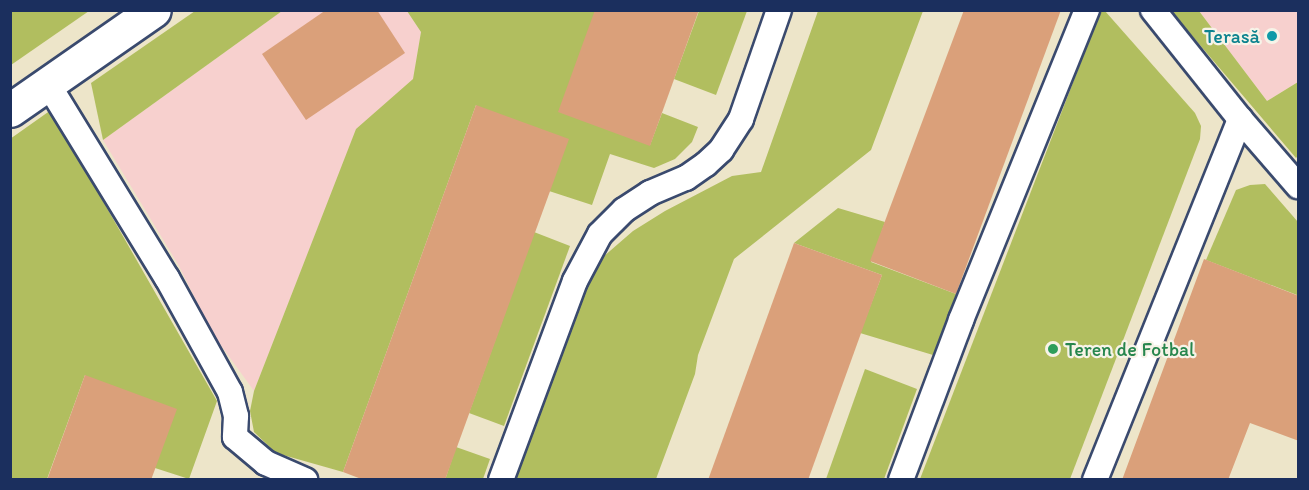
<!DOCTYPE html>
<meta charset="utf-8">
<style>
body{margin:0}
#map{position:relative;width:1309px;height:490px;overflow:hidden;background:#ede5c9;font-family:Itim,sans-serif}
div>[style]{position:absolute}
.built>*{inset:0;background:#f7d0ce}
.green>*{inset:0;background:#b1be5f}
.building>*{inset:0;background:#daa07a}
.roads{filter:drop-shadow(2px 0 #3a4a6e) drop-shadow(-2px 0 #3a4a6e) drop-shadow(0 2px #3a4a6e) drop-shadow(0 -2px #3a4a6e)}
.service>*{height:24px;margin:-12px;padding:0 12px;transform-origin:12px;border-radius:12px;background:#fff}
.minor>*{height:33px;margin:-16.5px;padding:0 16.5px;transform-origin:16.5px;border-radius:16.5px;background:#fff}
.dots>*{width:16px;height:16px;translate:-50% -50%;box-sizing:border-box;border:3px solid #f7f3e8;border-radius:50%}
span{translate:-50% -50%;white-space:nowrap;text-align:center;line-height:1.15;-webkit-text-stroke:4.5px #f7f3e8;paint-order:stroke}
.culture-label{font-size:20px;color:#0d838f}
.right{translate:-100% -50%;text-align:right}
.leisure-label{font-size:20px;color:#27864d}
.left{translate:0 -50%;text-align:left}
.frame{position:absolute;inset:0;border:12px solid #1b2f5e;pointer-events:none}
</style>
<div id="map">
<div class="built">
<div style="clip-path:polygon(282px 11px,407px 11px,421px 32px,413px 79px,356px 130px,254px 391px,212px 333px,179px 266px,103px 140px)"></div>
<div style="clip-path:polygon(1199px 11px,1298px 11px,1298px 82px,1267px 101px)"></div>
</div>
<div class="green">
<div style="clip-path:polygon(11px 10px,89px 10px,89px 11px,11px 65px)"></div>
<div style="clip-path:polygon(1101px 10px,1105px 11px,1195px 113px,1201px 126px,1200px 139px,1070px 479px,920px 479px)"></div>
<div style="clip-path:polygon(195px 11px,282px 11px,103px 140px,91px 83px)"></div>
<div style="clip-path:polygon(407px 11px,595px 11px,650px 145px,662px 113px,698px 127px,692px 142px,675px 159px,654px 168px,610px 154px,592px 205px,549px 191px,476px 105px,343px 472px,276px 453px,254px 432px,250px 411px,254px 391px,356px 129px,413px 79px,421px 32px)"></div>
<div style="clip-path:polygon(699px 11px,747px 11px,716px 95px,674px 79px)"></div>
<div style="clip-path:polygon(818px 11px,923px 11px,871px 150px,734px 259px,698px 355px,695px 374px,656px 479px,515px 480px,586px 286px,603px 257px,633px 231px,665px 211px,732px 176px,761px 172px)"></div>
<div style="clip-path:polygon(1171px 11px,1199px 11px,1267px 101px,1298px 82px,1298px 156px,1296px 158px)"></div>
<div style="clip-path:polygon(51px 110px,217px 401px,189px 479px,155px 468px,85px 375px,47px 479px,11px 479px,10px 139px)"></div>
<div style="clip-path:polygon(1265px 184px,1298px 222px,1297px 295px,1206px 260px,1236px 190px,1250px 185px)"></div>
<div style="clip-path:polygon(838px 208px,885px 222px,871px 262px,956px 294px,933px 355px,860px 333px,882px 275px,794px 243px)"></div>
<div style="clip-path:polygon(534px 232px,570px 246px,504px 426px,469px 413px)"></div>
<div style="clip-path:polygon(865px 369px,917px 389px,884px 479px,826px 479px)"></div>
<div style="clip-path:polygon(456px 447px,490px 459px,483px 479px,445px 480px)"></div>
</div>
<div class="building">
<div style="clip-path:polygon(326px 10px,377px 10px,405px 53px,306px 120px,262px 54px)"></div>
<div style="clip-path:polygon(595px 10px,699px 10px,650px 146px,558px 112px)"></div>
<div style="clip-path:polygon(964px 10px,1061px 10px,956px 294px,870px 261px)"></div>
<div style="clip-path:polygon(476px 105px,569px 139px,445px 480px,364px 480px,343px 472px)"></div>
<div style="clip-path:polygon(794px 243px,882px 275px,808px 480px,708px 480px)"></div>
<div style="clip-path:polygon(1204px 259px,1299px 296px,1299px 441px,1250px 423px,1228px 480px,1122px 480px)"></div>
<div style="clip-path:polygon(85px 375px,177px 409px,151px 480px,47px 480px)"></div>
</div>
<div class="roads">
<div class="service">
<div style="left:1153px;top:10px;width:139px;rotate:51.4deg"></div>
<div style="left:1240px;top:119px;width:89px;rotate:49.1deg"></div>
<div style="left:48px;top:84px;width:228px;rotate:58.5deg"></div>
<div style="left:167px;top:278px;width:130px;rotate:61.1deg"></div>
<div style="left:230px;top:392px;width:25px;rotate:76deg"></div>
<div style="left:236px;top:416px;width:21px;rotate:93deg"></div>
<div style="left:235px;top:437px;width:40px;rotate:40deg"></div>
<div style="left:266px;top:463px;width:43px;rotate:23.6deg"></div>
<div style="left:501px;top:480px;width:212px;rotate:-69.6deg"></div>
<div style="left:575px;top:281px;width:53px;rotate:-62deg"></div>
<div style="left:600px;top:234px;width:34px;rotate:-45deg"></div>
<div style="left:624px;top:210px;width:31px;rotate:-33deg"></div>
<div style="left:650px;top:193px;width:39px;rotate:-23deg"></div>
<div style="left:686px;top:178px;width:24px;rotate:-35deg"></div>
<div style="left:706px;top:164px;width:21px;rotate:-43deg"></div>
<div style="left:721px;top:150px;width:37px;rotate:-57deg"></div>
<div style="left:741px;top:119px;width:115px;rotate:-70.8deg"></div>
<div style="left:901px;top:480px;width:171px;rotate:-69.4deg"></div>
<div style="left:961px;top:320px;width:335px;rotate:-67.9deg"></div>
<div style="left:1095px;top:480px;width:389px;rotate:-68.1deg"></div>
</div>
<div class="minor">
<div style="left:10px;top:110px;width:175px;rotate:-34.8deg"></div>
</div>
</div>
<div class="dots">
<div style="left:1272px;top:36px;background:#0f9aa8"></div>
<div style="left:1053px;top:349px;background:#2e9e5b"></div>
</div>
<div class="culture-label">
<span class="right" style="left:1260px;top:36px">Terasă</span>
</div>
<div class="leisure-label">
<span class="left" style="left:1065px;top:349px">Teren de Fotbal</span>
</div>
<div class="frame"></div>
</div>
